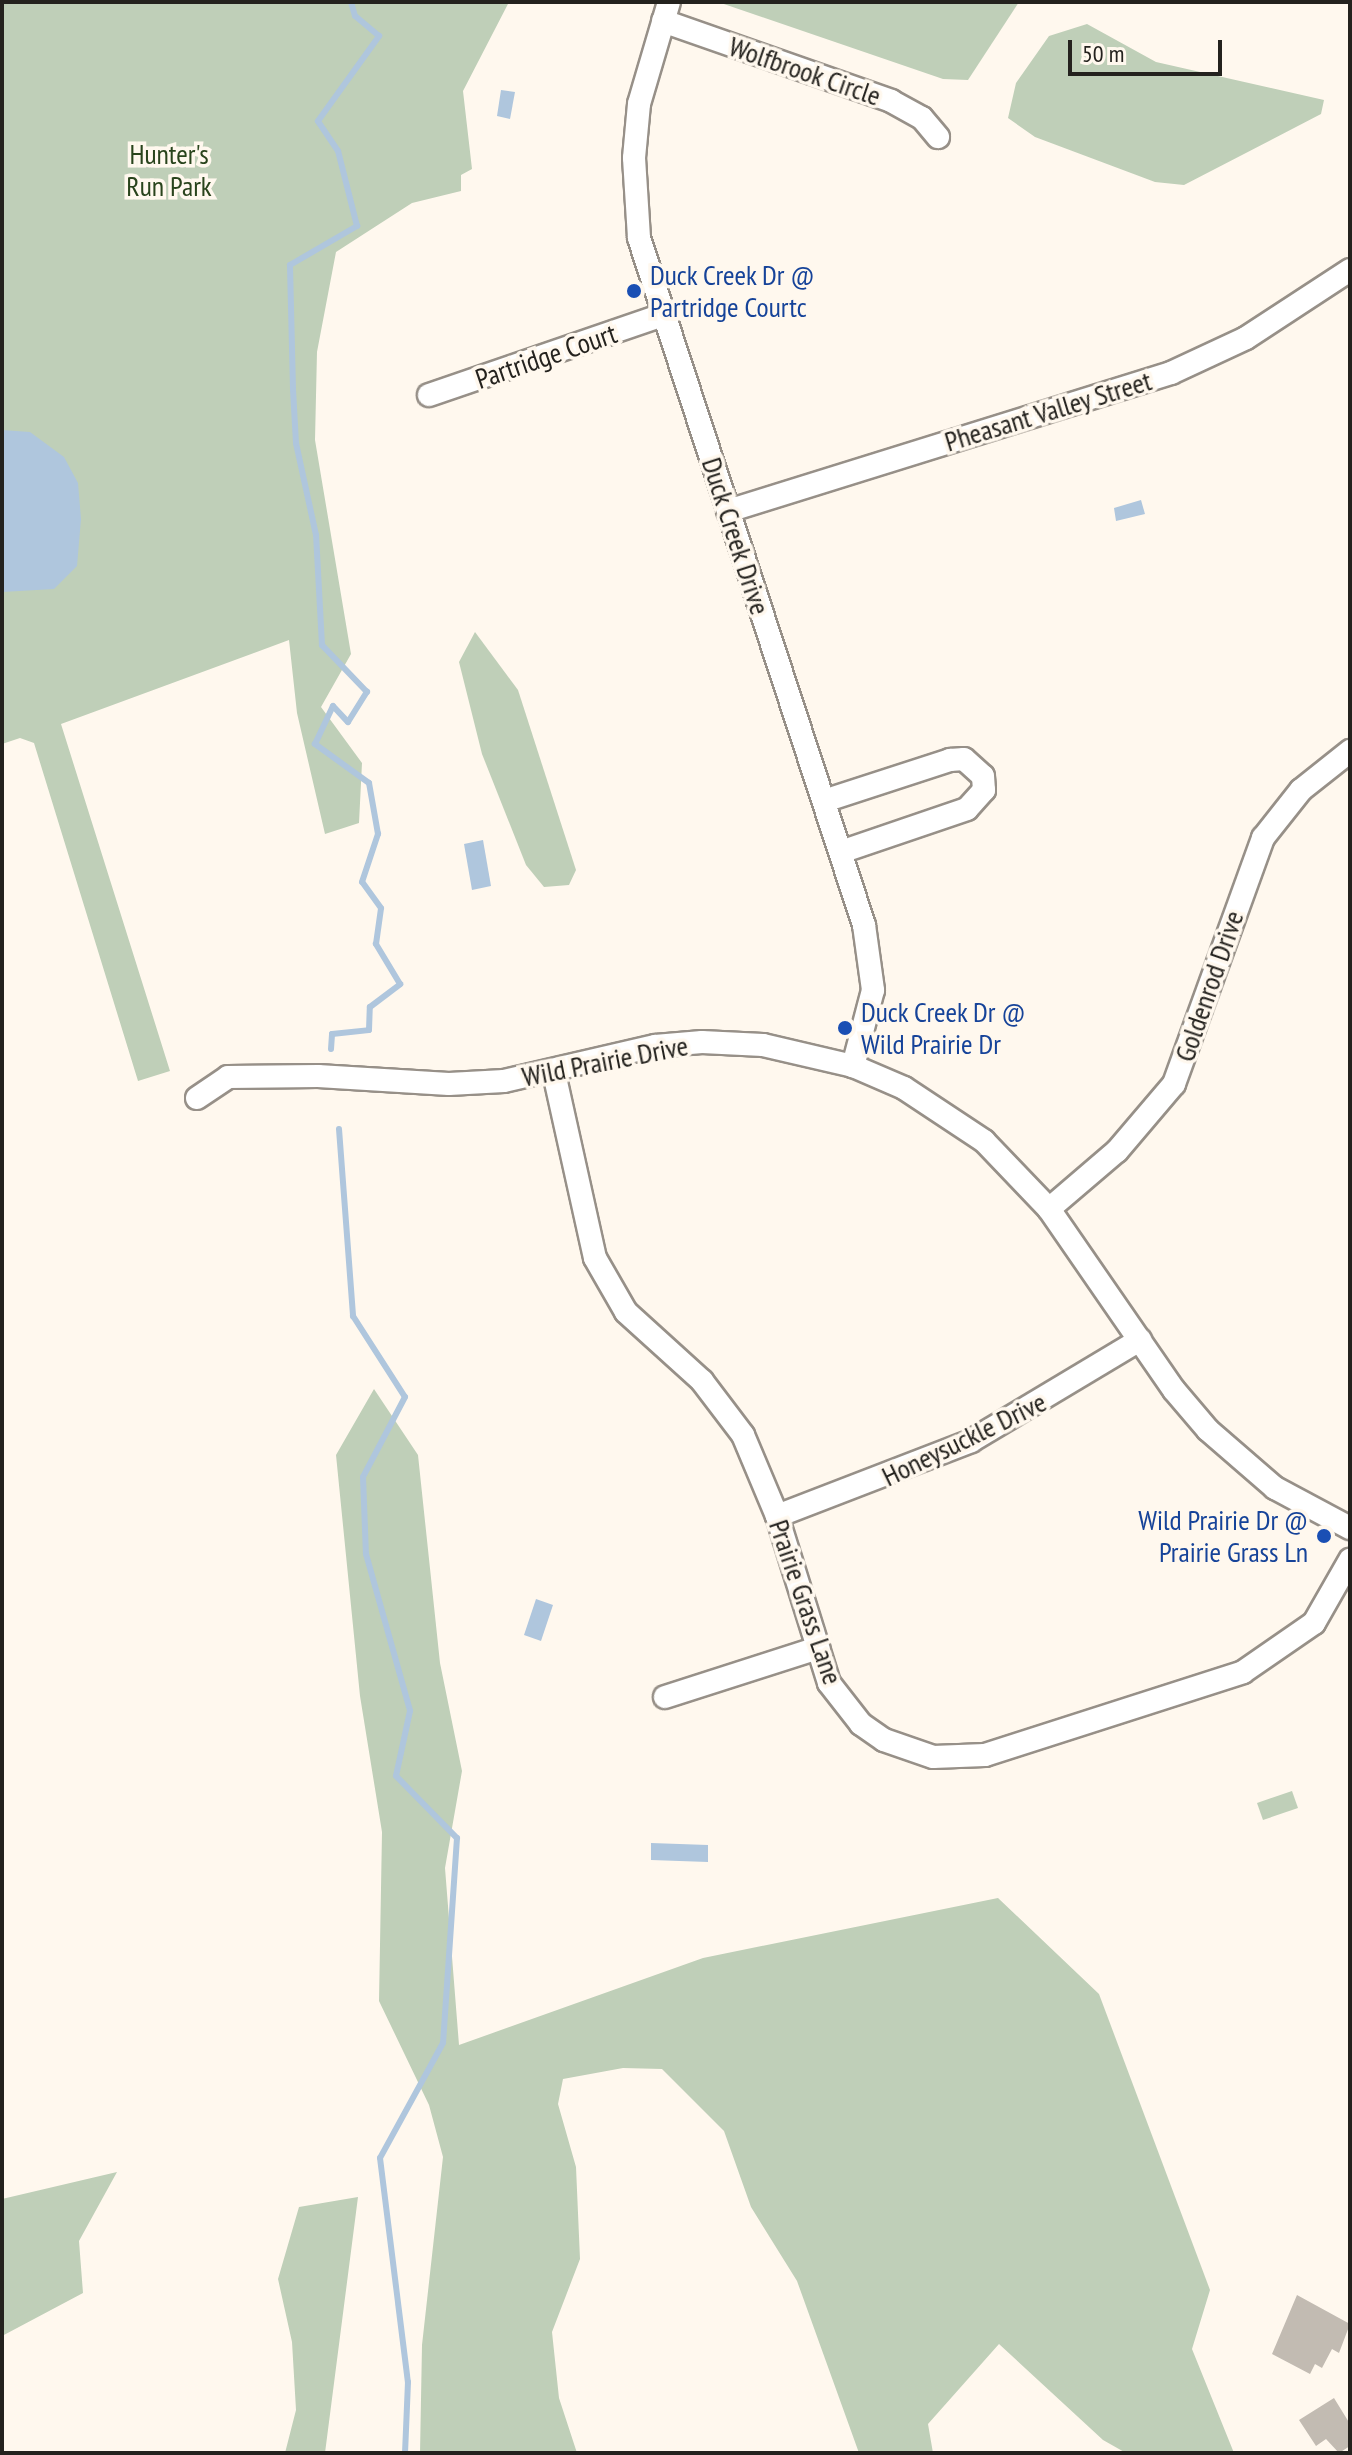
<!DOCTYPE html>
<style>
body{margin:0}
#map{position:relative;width:1352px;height:2455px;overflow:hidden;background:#fff8ee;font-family:"PT Sans Narrow",sans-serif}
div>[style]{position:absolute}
.green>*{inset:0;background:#bfcfb8}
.water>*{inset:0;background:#afc6dd}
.stream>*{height:6px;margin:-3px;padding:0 3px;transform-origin:3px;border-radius:3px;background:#afc6dd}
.building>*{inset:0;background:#c2bbb2}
.roads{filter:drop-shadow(2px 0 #979088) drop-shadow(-2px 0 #979088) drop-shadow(0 2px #979088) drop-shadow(0 -2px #979088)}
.minor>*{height:22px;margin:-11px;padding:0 11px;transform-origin:11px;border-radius:11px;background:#fff}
.dots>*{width:22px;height:22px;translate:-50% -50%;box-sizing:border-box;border:4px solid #fff8ee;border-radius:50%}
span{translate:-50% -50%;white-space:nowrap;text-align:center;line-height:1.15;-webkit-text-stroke:7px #fff8ee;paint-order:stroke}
.street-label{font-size:28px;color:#24221e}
.park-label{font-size:28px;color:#29441c}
.transit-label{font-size:28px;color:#164399}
.left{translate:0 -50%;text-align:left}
.right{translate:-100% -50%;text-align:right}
.frame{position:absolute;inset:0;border:4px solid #24221e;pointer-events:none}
.scale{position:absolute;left:1068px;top:40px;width:154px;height:36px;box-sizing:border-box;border:4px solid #24221e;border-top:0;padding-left:10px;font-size:24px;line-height:28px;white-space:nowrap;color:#24221e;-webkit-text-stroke:6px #fff8ee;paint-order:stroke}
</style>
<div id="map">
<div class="green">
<div style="clip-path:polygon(2px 2px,509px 2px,463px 91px,472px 169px,461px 175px,461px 191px,412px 203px,336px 252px,317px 352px,315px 440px,351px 654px,321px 707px,362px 763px,359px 823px,325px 834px,297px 713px,289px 640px,61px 724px,170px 1071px,138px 1081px,34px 743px,20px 738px,2px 744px)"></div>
<div style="clip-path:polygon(718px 2px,1019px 2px,968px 80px,943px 79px)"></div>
<div style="clip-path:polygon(1087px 24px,1156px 62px,1324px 100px,1321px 114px,1184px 185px,1155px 182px,1035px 137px,1008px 118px,1016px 83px,1049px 36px)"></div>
<div style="clip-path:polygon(475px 632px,518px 690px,576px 870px,569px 885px,544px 887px,526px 865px,482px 754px,459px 662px)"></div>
<div style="clip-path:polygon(374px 1389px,418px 1455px,440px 1663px,462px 1771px,445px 1868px,459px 2045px,703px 1958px,998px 1898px,1099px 1994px,1210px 2290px,1192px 2349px,1234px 2453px,1126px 2453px,1103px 2440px,999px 2344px,928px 2424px,933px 2453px,859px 2453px,797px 2281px,751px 2207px,724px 2131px,662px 2069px,623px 2068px,563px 2079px,558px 2104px,576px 2167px,580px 2259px,552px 2332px,559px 2398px,577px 2453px,420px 2453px,422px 2345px,443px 2157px,429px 2105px,379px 2001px,382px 1832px,360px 1696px,336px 1455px)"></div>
<div style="clip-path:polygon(1292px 1791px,1298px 1808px,1263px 1820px,1257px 1803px)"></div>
<div style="clip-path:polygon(117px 2172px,79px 2241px,83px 2293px,2px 2336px,2px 2199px)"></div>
<div style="clip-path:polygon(358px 2197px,325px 2453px,285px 2453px,296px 2410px,292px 2342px,278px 2279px,299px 2207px)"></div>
</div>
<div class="water">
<div style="clip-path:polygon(501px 90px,515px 92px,510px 119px,497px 116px)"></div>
<div style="clip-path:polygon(2px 430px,30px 432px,64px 457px,78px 483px,81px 519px,77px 566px,54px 589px,2px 592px)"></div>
<div style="clip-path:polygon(1141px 500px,1145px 514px,1116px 521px,1114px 508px)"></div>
<div style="clip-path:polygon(483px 840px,491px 886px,472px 890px,464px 844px)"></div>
<div style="clip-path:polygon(536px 1599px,553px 1605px,541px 1641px,524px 1635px)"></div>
<div style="clip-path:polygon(651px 1843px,708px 1845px,708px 1862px,651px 1860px)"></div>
</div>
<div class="stream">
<div style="left:331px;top:1049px;width:15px;rotate:-86deg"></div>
<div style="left:332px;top:1034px;width:37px;rotate:-6deg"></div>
<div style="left:369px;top:1030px;width:23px;rotate:-88deg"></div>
<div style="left:370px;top:1007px;width:38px;rotate:-37deg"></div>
<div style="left:400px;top:984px;width:47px;rotate:-121deg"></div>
<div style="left:376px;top:944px;width:36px;rotate:-82deg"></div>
<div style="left:381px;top:908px;width:32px;rotate:-126deg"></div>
<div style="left:362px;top:882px;width:51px;rotate:-71.6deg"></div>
<div style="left:378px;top:834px;width:52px;rotate:-100deg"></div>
<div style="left:369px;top:783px;width:67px;rotate:-144.2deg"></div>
<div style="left:315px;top:744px;width:42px;rotate:-64.7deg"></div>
<div style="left:333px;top:706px;width:22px;rotate:47deg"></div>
<div style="left:348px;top:722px;width:36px;rotate:-58deg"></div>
<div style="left:367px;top:692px;width:65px;rotate:-133.8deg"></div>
<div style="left:322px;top:645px;width:110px;rotate:-93.1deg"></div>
<div style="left:316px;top:535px;width:94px;rotate:-102.3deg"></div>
<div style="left:296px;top:443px;width:54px;rotate:-93.2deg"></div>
<div style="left:293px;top:389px;width:124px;rotate:-91.4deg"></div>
<div style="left:290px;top:265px;width:78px;rotate:-30.2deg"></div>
<div style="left:357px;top:226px;width:77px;rotate:-104.2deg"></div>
<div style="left:338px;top:151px;width:36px;rotate:-124deg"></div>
<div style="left:318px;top:121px;width:105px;rotate:-54.3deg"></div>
<div style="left:379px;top:36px;width:31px;rotate:-140deg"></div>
<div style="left:355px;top:16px;width:15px;rotate:-106deg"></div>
<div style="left:339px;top:1129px;width:188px;rotate:85.7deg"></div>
<div style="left:353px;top:1316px;width:96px;rotate:57.3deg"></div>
<div style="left:405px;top:1397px;width:90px;rotate:117.7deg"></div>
<div style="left:363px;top:1477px;width:77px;rotate:87.8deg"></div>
<div style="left:366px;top:1554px;width:163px;rotate:74.3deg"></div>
<div style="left:410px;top:1711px;width:66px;rotate:102.2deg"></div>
<div style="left:396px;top:1776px;width:87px;rotate:45.5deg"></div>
<div style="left:457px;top:1838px;width:205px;rotate:93.9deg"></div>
<div style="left:443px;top:2043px;width:131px;rotate:118.7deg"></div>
<div style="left:380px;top:2158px;width:226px;rotate:82.9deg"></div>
<div style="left:408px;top:2382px;width:71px;rotate:92.4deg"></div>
</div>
<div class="building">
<div style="clip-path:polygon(1297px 2295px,1350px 2324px,1339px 2353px,1332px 2349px,1322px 2368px,1315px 2364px,1310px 2374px,1272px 2354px)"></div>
<div style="clip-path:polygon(1334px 2398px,1350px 2424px,1350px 2446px,1339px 2453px,1326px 2439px,1316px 2446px,1299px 2420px)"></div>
</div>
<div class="roads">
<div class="minor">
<div style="left:669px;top:2px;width:106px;rotate:106.4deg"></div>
<div style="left:639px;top:104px;width:54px;rotate:95.3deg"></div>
<div style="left:634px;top:158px;width:80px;rotate:86.4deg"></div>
<div style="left:639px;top:238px;width:723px;rotate:71.87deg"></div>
<div style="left:864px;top:925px;width:66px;rotate:82.1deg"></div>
<div style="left:873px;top:990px;width:79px;rotate:104.7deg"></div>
<div style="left:663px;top:21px;width:242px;rotate:19.3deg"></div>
<div style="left:891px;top:101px;width:35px;rotate:29deg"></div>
<div style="left:922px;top:118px;width:25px;rotate:50deg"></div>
<div style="left:429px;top:395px;width:246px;rotate:-18.9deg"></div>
<div style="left:728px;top:511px;width:464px;rotate:-17.3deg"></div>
<div style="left:1171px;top:373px;width:83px;rotate:-25deg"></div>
<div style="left:1246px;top:338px;width:124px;rotate:-33.2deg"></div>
<div style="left:824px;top:801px;width:133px;rotate:-18deg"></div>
<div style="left:950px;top:760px;width:14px;rotate:-4deg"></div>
<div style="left:964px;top:759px;width:25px;rotate:42deg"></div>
<div style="left:983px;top:776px;width:14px;rotate:86deg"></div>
<div style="left:984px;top:790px;width:25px;rotate:132deg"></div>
<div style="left:967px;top:809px;width:133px;rotate:161.2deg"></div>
<div style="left:554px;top:1073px;width:189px;rotate:77.5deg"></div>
<div style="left:595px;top:1258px;width:62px;rotate:60.1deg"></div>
<div style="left:626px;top:1312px;width:103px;rotate:42.2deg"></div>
<div style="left:702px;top:1381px;width:68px;rotate:52.8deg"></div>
<div style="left:743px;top:1435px;width:88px;rotate:67.2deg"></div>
<div style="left:777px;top:1516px;width:175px;rotate:72.7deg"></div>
<div style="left:829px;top:1683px;width:52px;rotate:52deg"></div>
<div style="left:861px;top:1724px;width:28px;rotate:35deg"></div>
<div style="left:884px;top:1740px;width:52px;rotate:19.1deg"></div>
<div style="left:933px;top:1757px;width:52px;rotate:-2.2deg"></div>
<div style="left:985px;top:1755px;width:271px;rotate:-17.8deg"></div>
<div style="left:1243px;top:1672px;width:86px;rotate:-34.6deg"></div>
<div style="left:1314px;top:1623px;width:73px;rotate:-60.3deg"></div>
<div style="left:197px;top:1098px;width:37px;rotate:-34deg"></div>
<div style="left:228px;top:1077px;width:90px;rotate:-0.6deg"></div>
<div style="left:318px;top:1076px;width:131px;rotate:3.5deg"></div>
<div style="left:449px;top:1084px;width:55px;rotate:-3.1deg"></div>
<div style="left:504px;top:1081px;width:155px;rotate:-13.1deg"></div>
<div style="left:655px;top:1046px;width:47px;rotate:-4.9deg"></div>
<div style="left:702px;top:1042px;width:61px;rotate:2.8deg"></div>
<div style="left:763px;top:1045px;width:92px;rotate:13.1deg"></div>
<div style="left:853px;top:1066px;width:56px;rotate:23.3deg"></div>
<div style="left:904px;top:1088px;width:96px;rotate:33.5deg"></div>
<div style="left:984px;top:1141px;width:94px;rotate:46.3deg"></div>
<div style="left:1049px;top:1209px;width:220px;rotate:55.4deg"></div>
<div style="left:1174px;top:1390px;width:52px;rotate:49.6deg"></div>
<div style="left:1208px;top:1430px;width:89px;rotate:40.9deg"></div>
<div style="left:1275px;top:1488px;width:85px;rotate:28.1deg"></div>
<div style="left:1049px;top:1209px;width:89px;rotate:-40.5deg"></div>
<div style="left:1117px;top:1151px;width:88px;rotate:-49.6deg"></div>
<div style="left:1174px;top:1084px;width:262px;rotate:-70.1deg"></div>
<div style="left:1263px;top:838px;width:61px;rotate:-51.6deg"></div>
<div style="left:1301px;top:790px;width:63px;rotate:-38.5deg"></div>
<div style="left:777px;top:1516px;width:208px;rotate:-21.1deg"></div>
<div style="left:971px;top:1441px;width:197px;rotate:-30.9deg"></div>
<div style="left:665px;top:1697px;width:161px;rotate:-17.8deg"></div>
</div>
</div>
<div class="dots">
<div style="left:634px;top:291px;background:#1a4fb4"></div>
<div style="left:845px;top:1028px;background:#1a4fb4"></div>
<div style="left:1324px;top:1536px;background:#1a4fb4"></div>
</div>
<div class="street-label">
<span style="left:805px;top:71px;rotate:19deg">Wolfbrook Circle</span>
<span style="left:546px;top:356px;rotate:-19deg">Partridge Court</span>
<span style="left:1048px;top:411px;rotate:-17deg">Pheasant Valley Street</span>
<span style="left:736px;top:536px;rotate:72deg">Duck Creek Drive</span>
<span style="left:1209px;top:986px;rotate:-71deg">Goldenrod Drive</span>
<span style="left:605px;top:1061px;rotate:-11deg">Wild Prairie Drive</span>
<span style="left:964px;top:1439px;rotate:-26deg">Honeysuckle Drive</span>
<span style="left:806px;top:1602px;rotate:71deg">Prairie Grass Lane</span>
</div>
<div class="park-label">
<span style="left:169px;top:170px">Hunter's<br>Run Park</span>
</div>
<div class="transit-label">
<span class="left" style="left:650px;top:291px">Duck Creek Dr @<br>Partridge Courtc</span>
<span class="left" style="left:861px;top:1028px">Duck Creek Dr @<br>Wild Prairie Dr</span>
<span class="right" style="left:1308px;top:1536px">Wild Prairie Dr @<br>Prairie Grass Ln</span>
</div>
<div class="frame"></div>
<div class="scale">50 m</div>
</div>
